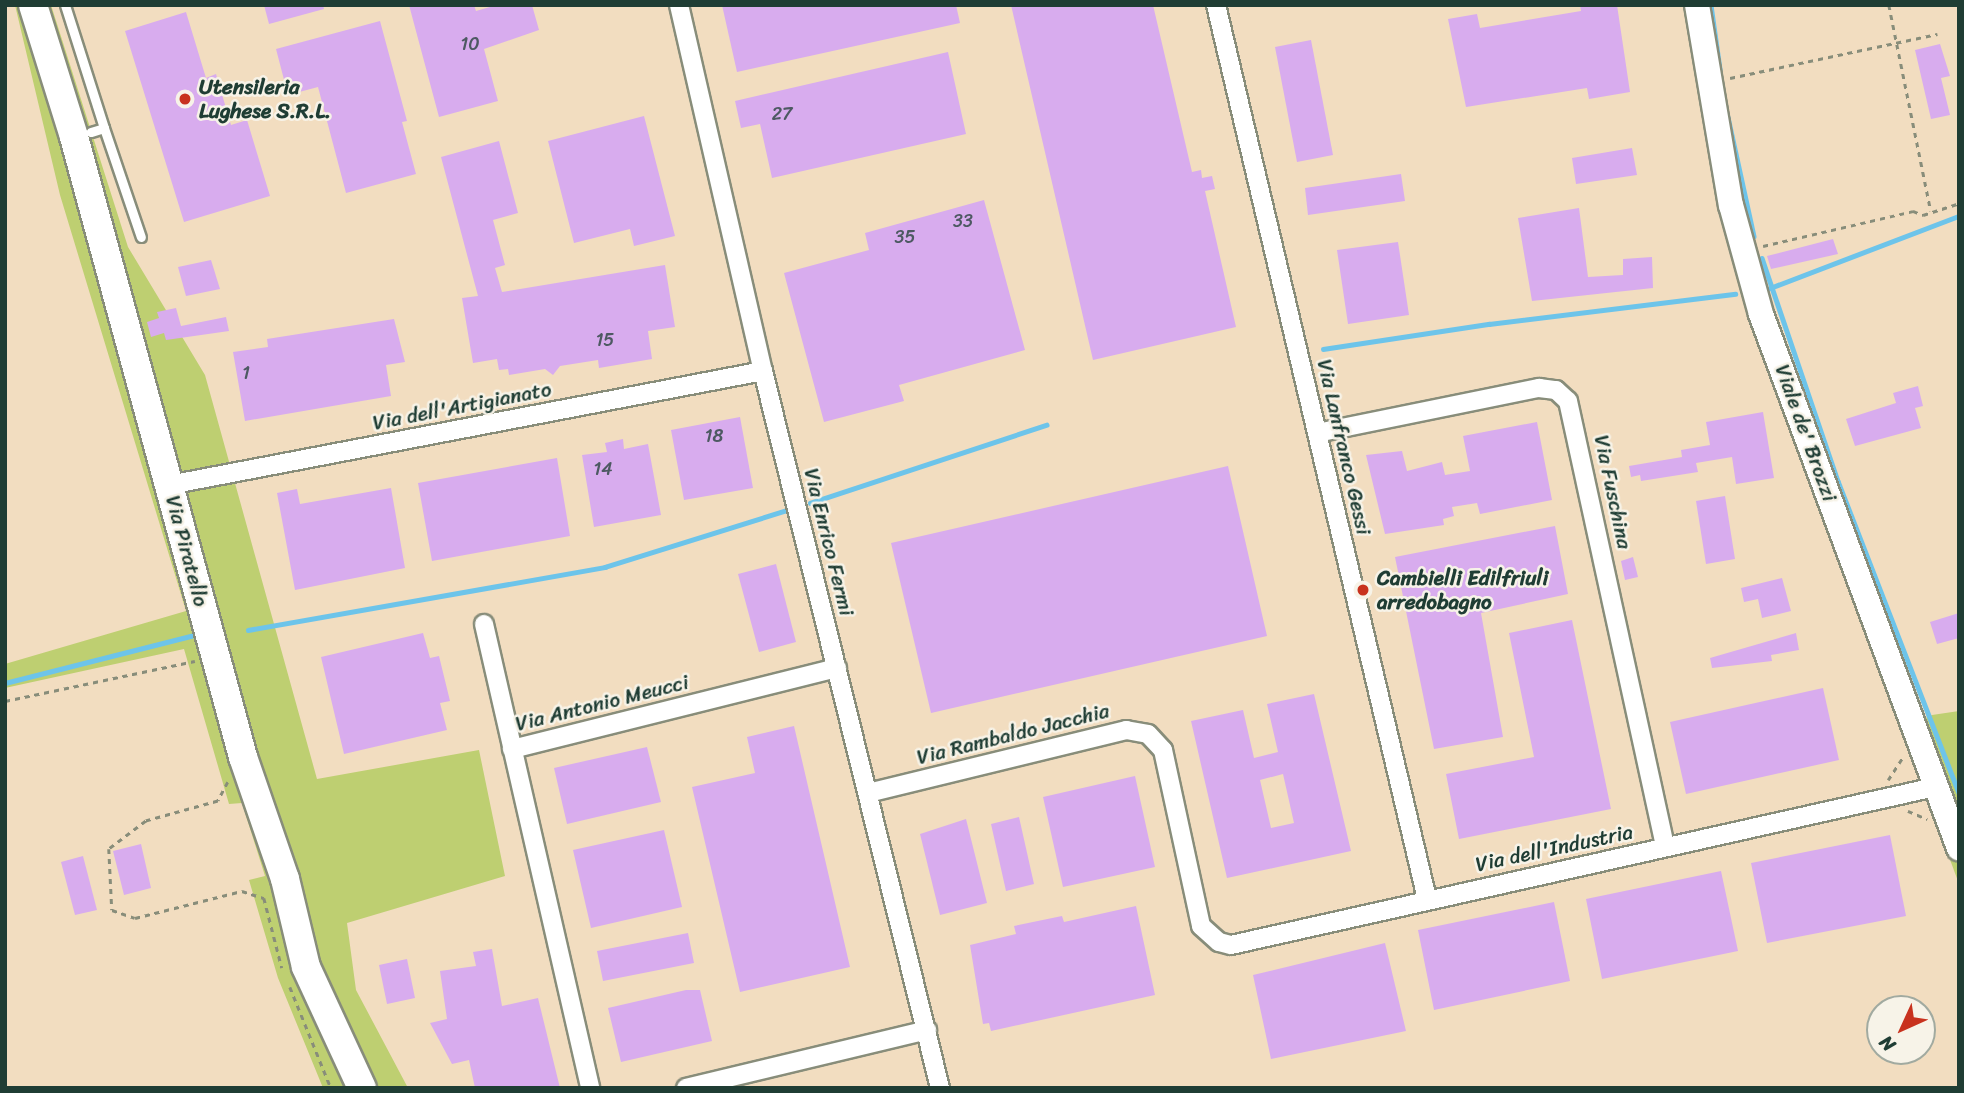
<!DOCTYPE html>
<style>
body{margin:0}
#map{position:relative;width:1964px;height:1093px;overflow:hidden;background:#f2ddc0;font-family:Sriracha,sans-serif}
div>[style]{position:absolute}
.green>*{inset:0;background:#becf71}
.stream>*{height:4.5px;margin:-2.25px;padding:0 2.25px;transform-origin:2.25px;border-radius:2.25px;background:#6dc4ea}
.building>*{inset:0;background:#d8acee}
.path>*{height:2.5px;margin-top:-1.25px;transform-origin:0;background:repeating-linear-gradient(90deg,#888d7a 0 5px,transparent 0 10px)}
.roads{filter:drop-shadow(2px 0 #888d7a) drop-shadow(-2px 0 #888d7a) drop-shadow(0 2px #888d7a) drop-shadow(0 -2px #888d7a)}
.lane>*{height:9px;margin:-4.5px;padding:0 4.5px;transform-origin:4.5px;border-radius:4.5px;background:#fff}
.street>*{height:18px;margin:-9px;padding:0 9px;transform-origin:9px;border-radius:9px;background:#fff}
.secondary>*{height:24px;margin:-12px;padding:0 12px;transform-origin:12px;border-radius:12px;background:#fff}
.primary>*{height:28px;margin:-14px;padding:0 14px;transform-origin:14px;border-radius:14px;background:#fff}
.dots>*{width:19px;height:19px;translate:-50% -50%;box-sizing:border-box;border:4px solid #f7f3e8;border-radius:50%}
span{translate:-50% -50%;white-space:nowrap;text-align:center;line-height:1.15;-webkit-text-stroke:5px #f7f3e8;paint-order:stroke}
.number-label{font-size:18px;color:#4d5962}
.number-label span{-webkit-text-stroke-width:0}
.poi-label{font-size:21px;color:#1f3d34;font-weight:700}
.left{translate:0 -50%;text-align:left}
.street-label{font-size:21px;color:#1f3d34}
.frame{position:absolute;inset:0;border:7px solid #1f3d34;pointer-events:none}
.north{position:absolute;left:1866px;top:995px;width:70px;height:70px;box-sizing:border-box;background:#f7f3e8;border:2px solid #a1aaa0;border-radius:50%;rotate:225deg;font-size:19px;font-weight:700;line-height:28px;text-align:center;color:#1f3d34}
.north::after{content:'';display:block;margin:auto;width:24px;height:32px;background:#c8321e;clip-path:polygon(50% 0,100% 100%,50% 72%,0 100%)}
</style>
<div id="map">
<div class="green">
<div style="clip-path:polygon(15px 5px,51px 5px,128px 247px,205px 375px,317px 779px,479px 750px,505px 876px,347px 923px,356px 990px,408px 1088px,323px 1088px,278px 978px,249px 880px,265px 876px,242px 803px,229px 804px,184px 649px,5px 688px,5px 664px,186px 611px,60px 195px)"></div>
<div style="clip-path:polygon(1959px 711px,1959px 884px,1902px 729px,1932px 715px)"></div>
</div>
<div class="stream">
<div style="left:1711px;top:5px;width:65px;rotate:82deg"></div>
<div style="left:1728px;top:117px;width:122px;rotate:77.7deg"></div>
<div style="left:1762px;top:258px;width:236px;rotate:71.2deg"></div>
<div style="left:1838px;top:481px;width:335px;rotate:68.8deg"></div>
<div style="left:1770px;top:288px;width:202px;rotate:-20.9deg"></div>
<div style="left:1323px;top:349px;width:168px;rotate:-8.6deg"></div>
<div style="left:1489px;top:324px;width:248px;rotate:-7deg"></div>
<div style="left:810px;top:503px;width:249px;rotate:-18.3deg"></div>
<div style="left:248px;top:630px;width:363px;rotate:-10deg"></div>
<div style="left:605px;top:567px;width:188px;rotate:-17.4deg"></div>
<div style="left:5px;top:683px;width:196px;rotate:-14.2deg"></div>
</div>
<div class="building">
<div style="clip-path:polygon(264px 5px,323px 5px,324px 9px,269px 24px)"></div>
<div style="clip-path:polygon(409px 5px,474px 5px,476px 11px,497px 5px,532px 5px,539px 30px,484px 49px,498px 101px,439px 117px)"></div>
<div style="clip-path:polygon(722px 5px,956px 5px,960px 23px,737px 72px)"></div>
<div style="clip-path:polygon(1011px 5px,1153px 5px,1192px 172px,1201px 170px,1202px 178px,1212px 176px,1215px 189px,1205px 191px,1236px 327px,1093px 360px)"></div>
<div style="clip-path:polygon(1580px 5px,1617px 5px,1630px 92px,1589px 99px,1587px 88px,1466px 107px,1448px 19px,1477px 14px,1480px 28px,1581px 11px)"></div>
<div style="clip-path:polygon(186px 12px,206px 78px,216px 74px,231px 125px,247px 120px,270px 196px,184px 222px,125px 31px)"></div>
<div style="clip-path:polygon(380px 21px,407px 121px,402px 122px,416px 174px,346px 193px,318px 87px,288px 95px,276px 49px)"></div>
<div style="clip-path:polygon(1311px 40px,1333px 155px,1297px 162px,1275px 47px)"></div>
<div style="clip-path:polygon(1940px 44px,1950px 76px,1941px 78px,1950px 115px,1931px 119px,1915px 50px)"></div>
<div style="clip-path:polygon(948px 52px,966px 134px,772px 178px,760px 124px,741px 128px,735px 101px)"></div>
<div style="clip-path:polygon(644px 116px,675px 236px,634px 246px,630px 229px,574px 243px,548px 141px)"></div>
<div style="clip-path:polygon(499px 141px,518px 213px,493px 220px,505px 265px,495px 268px,502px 292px,665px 265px,675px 327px,648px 331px,652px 359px,599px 368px,598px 360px,560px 366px,553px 375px,545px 369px,509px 375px,508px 369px,499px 370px,497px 359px,473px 363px,462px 298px,478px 296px,441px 157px)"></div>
<div style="clip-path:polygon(1632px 148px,1637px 175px,1576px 184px,1572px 158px)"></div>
<div style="clip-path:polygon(1401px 174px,1405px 201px,1308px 215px,1305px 188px)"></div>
<div style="clip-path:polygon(984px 200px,1025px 350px,899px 385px,904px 401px,824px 422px,784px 273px,869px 250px,865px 233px)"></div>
<div style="clip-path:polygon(1579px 208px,1588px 277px,1623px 275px,1623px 259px,1652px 257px,1653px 288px,1532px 301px,1518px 218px)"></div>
<div style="clip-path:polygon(1833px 239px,1838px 254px,1771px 269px,1767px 256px)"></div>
<div style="clip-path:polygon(1398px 242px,1409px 315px,1348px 324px,1337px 250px)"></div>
<div style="clip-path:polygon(211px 260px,220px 289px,186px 296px,178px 267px)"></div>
<div style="clip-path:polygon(176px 308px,181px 326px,226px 317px,229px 331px,166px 340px,164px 333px,151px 337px,147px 322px,159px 318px,157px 312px)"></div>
<div style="clip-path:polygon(394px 319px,405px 362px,386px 365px,391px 396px,245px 421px,233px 352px,268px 347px,267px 339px)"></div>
<div style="clip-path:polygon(1918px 386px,1923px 406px,1915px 408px,1921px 428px,1855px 446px,1846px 419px,1896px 403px,1893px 393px)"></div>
<div style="clip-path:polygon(1763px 412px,1774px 478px,1736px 484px,1732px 457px,1696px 463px,1698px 472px,1641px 481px,1640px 475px,1631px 477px,1629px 466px,1682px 457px,1681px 450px,1710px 445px,1706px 422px)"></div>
<div style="clip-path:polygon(740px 417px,753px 488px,684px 500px,671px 430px)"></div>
<div style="clip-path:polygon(1537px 422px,1552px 500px,1480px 514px,1477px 503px,1452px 507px,1454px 516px,1443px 519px,1444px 525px,1385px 534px,1366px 455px,1402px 451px,1407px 471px,1442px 462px,1445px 475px,1470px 471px,1463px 436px)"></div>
<div style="clip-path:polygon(623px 439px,624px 449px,648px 444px,661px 515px,594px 527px,582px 455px,607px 452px,605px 443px)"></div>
<div style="clip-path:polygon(557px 458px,570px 536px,432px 561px,418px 483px)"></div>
<div style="clip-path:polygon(1228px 466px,1267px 636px,931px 713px,891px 543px)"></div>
<div style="clip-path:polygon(391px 488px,405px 568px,295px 590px,277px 493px,297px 489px,300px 504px)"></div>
<div style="clip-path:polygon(1725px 496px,1735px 559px,1706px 564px,1696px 501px)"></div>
<div style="clip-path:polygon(1555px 526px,1568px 594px,1481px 613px,1503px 737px,1434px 749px,1395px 557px)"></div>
<div style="clip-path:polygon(1633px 557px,1638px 577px,1625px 580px,1621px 561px)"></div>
<div style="clip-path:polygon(776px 564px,796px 642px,759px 652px,738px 574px)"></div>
<div style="clip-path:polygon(1782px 578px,1791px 611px,1762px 618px,1758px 599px,1744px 602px,1741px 588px)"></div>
<div style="clip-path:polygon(1959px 613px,1959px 638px,1937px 644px,1930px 622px)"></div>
<div style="clip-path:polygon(1572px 620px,1611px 809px,1459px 839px,1446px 774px,1534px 757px,1509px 633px)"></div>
<div style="clip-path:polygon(423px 633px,430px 658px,439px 656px,450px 701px,440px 703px,447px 730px,344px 754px,321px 657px)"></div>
<div style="clip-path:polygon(1796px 633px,1799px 650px,1771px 655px,1772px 661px,1712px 668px,1710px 658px)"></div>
<div style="clip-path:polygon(1823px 688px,1839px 760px,1686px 794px,1670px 722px)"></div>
<div style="clip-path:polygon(evenodd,1314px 694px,1351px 851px,1227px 878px,1191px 721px,1243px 710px,1254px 758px,1278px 752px,1267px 704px,1314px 694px,1283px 774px,1294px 823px,1271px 828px,1260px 780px,1283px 774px)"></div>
<div style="clip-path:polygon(794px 726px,850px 967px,740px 992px,692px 787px,755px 773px,747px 737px)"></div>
<div style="clip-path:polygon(647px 747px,661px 802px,567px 824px,554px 768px)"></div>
<div style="clip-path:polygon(1135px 776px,1155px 867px,1063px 887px,1043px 797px)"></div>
<div style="clip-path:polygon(1019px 817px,1034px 884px,1006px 891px,991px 824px)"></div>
<div style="clip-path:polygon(966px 819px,987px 903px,940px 915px,920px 834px)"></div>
<div style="clip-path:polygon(664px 830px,682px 907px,591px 928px,573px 850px)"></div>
<div style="clip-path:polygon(1890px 835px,1906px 916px,1767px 943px,1751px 863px)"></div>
<div style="clip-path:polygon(141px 844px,151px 888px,124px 895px,113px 851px)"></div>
<div style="clip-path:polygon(83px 856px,97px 910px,75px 915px,61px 862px)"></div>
<div style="clip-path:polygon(1721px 871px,1738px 951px,1602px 979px,1586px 899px)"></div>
<div style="clip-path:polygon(1554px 902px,1570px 981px,1434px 1010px,1418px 930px)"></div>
<div style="clip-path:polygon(1136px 906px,1155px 995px,991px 1031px,989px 1023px,983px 1024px,970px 945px,1016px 934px,1014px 926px,1062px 916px,1064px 922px)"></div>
<div style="clip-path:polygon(688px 933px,694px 963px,603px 981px,597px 951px)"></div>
<div style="clip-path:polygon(1385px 943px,1406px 1031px,1271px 1059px,1253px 975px)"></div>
<div style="clip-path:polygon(492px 949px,502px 1006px,538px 998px,560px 1088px,475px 1088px,469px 1060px,452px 1064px,430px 1023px,447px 1019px,440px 971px,476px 966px,473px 952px)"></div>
<div style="clip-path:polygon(407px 959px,415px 998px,387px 1004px,379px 965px)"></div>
<div style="clip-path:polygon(686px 990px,700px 990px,712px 1041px,621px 1062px,608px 1008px)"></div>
</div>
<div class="path">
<div style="left:1889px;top:5px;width:210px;rotate:78.5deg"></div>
<div style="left:1730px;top:78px;width:212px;rotate:-12deg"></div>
<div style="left:1763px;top:246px;width:154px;rotate:-13.1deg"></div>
<div style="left:1913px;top:211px;width:11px;rotate:22deg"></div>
<div style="left:1923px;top:215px;width:38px;rotate:-18deg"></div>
<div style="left:5px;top:701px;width:194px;rotate:-11.9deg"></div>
<div style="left:1888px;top:780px;width:27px;rotate:-57deg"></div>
<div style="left:228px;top:782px;width:21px;rotate:118deg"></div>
<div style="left:218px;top:801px;width:75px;rotate:164.5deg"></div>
<div style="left:146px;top:821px;width:46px;rotate:142.9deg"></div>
<div style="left:109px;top:849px;width:61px;rotate:87.2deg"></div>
<div style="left:112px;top:910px;width:24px;rotate:19deg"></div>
<div style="left:135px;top:918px;width:110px;rotate:-14.2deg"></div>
<div style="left:242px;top:891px;width:23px;rotate:18deg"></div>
<div style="left:264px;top:898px;width:72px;rotate:75.6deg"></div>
<div style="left:1908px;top:811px;width:21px;rotate:23deg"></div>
<div style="left:290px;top:987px;width:109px;rotate:67.9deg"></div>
</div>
<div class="roads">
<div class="lane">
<div style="left:65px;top:5px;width:129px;rotate:72.4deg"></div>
<div style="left:104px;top:128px;width:14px;rotate:163deg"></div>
<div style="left:104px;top:128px;width:115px;rotate:71.3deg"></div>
</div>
<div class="street">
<div style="left:679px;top:5px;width:376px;rotate:77.1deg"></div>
<div style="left:763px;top:371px;width:739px;rotate:76.13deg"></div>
<div style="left:1216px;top:5px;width:919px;rotate:76.72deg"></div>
<div style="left:1317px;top:433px;width:227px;rotate:-11.5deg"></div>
<div style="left:1539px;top:388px;width:17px;rotate:7deg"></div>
<div style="left:1556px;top:390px;width:16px;rotate:43deg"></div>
<div style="left:1568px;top:401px;width:456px;rotate:77.7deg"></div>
<div style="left:169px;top:485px;width:605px;rotate:-10.86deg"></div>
<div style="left:484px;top:624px;width:476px;rotate:77.1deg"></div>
<div style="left:512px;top:749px;width:335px;rotate:-14deg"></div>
<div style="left:868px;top:793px;width:266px;rotate:-13.7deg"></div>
<div style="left:1126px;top:730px;width:22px;rotate:10deg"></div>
<div style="left:1148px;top:734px;width:22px;rotate:47deg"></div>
<div style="left:1163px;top:750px;width:180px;rotate:77.8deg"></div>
<div style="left:1201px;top:926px;width:24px;rotate:42deg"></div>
<div style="left:1219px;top:942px;width:12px;rotate:14deg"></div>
<div style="left:1231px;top:945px;width:722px;rotate:-12.65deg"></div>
<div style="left:686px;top:1088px;width:248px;rotate:-13.5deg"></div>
</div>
<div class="secondary">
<div style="left:1697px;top:5px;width:203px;rotate:80.4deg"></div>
<div style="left:1731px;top:205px;width:113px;rotate:74.6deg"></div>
<div style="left:1761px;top:314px;width:570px;rotate:69.66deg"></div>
</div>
<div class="primary">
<div style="left:33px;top:5px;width:138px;rotate:72.7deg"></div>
<div style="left:74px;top:137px;width:643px;rotate:74.75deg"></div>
<div style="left:243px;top:757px;width:129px;rotate:71deg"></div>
<div style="left:285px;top:879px;width:90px;rotate:76.6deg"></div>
<div style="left:306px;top:967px;width:133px;rotate:65.2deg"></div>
</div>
</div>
<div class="dots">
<div style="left:185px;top:99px;background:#c8321e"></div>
<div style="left:1363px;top:590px;background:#c8321e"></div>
</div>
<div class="number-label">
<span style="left:470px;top:44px">10</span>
<span style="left:782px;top:114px">27</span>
<span style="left:963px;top:221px">33</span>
<span style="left:905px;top:237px">35</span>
<span style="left:605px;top:340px">15</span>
<span style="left:246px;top:373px">1</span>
<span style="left:714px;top:436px">18</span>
<span style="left:603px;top:469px">14</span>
</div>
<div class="poi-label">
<span class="left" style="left:199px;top:99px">Utensileria<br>Lughese S.R.L.</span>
<span class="left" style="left:1377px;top:590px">Cambielli Edilfriuli<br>arredobagno</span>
</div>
<div class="street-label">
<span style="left:462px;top:406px;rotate:-11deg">Via dell'Artigianato</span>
<span style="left:1806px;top:433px;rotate:70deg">Viale de' Brozzi</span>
<span style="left:1344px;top:447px;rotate:77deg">Via Lanfranco Gessi</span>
<span style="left:1613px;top:492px;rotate:78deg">Via Fuschina</span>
<span style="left:829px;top:542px;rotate:76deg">Via Enrico Fermi</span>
<span style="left:187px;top:551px;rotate:75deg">Via Piratello</span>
<span style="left:602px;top:703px;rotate:-14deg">Via Antonio Meucci</span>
<span style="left:1013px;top:734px;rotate:-14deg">Via Rambaldo Jacchia</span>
<span style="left:1554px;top:848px;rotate:-12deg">Via dell'Industria</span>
</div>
<div class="frame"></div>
<div class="north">N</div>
</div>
